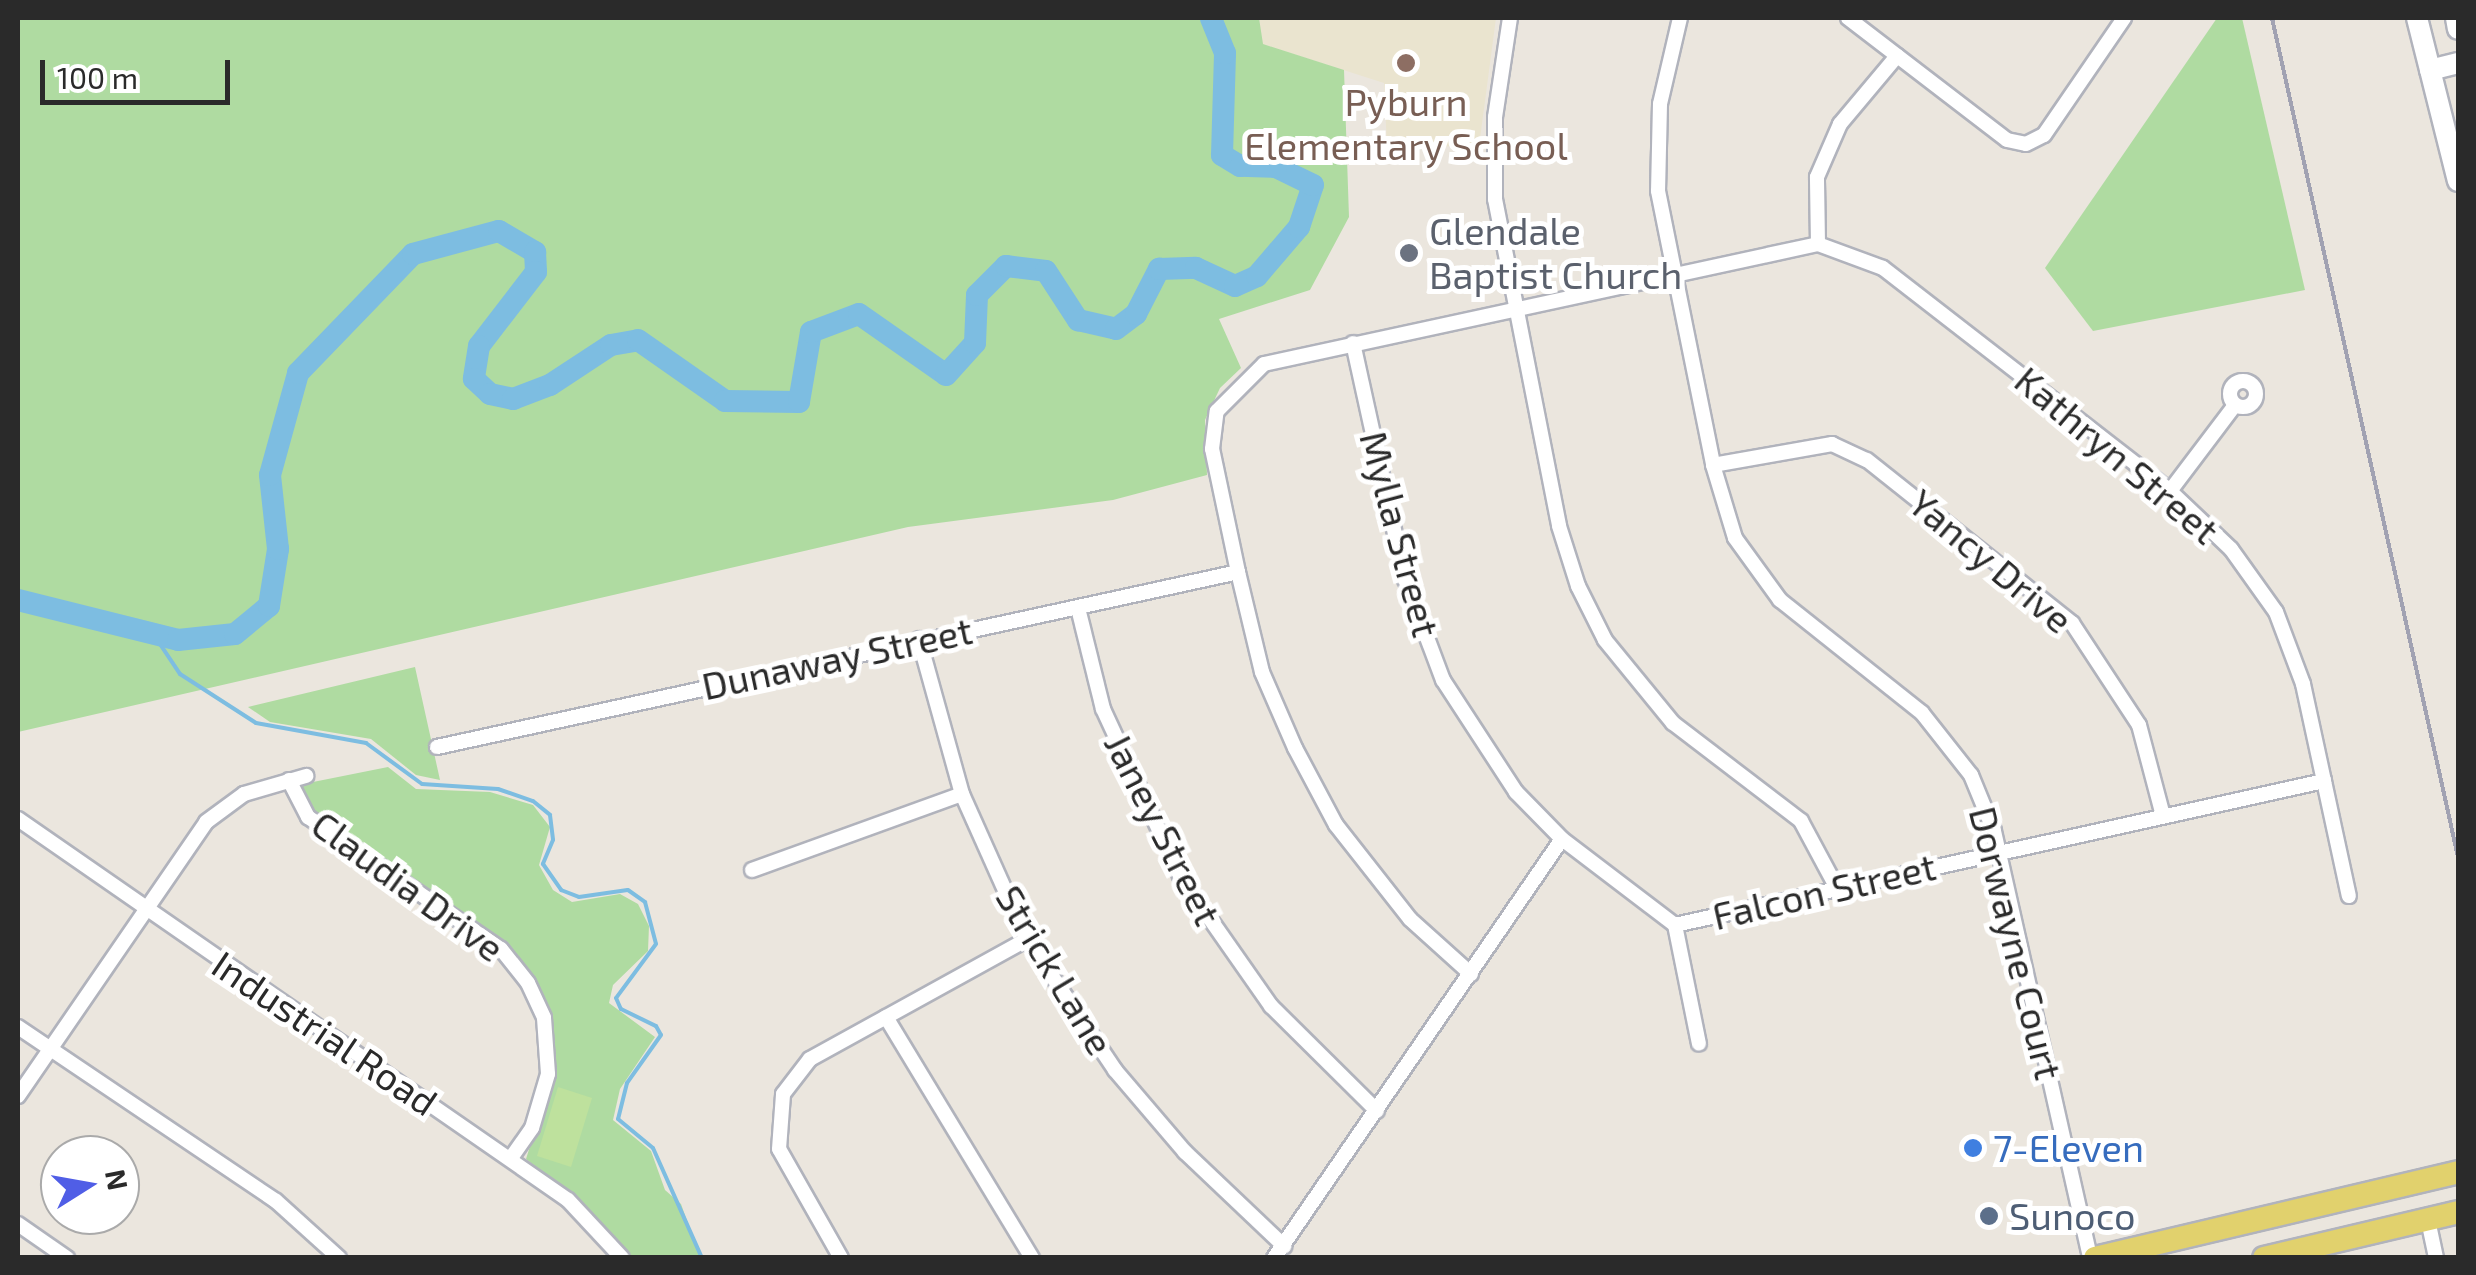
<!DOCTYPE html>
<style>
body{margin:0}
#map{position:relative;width:2476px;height:1275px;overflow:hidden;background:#ebe6de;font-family:"Exo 2",sans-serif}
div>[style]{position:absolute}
.education>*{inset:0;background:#eae4cf}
.green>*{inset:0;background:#afdba1}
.pitch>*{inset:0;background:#bee19d}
.stream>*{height:4px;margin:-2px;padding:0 2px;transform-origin:2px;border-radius:2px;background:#7dbde1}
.river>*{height:22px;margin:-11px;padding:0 11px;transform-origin:11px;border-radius:11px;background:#7dbde1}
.roads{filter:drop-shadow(2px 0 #b1b3bc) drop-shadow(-2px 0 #b1b3bc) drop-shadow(0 2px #b1b3bc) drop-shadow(0 -2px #b1b3bc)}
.minor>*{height:14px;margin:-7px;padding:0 7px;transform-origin:7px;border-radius:7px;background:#fff}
.minor>.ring{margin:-7px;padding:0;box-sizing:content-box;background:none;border:14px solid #fff;border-radius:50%}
.secondary>*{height:20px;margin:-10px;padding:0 10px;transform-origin:10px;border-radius:10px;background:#fff}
.primary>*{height:22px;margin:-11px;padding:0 11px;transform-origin:11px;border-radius:11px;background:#e1d16d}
.rail>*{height:4px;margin:-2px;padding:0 2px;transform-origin:2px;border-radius:2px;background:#a1a2b2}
.dots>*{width:28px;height:28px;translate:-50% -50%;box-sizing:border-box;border:5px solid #fff;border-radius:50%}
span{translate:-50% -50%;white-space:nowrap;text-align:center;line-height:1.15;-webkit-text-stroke:10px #fff;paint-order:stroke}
.education-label{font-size:38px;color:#785e54}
.worship-label{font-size:38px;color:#5b616d}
.left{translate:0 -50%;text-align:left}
.street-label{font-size:38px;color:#2a2a2a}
.shop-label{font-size:38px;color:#366cbe}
.service-label{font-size:38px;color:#4e5e75}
.frame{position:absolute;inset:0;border:20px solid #2a2a2a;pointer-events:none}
.north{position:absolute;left:40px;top:1135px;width:100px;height:100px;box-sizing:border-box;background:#fff;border:2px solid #aaa;border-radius:50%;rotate:79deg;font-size:28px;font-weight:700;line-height:40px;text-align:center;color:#2a2a2a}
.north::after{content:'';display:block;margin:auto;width:35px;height:45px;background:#505ee6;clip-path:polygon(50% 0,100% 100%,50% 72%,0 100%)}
.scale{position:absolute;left:40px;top:60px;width:190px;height:45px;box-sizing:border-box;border:5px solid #2a2a2a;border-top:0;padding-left:12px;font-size:30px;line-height:35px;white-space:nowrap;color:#2a2a2a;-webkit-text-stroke:8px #fff;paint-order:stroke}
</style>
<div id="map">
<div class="education">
<div style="clip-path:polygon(1259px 18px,1496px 18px,1479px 146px,1387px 147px,1384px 83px,1262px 44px)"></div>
</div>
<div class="green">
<div style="clip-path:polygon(18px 18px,1259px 18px,1263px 44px,1344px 70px,1349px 217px,1310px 290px,1219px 319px,1241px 368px,1220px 388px,1205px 420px,1207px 475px,1113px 500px,908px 527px,18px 732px)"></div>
<div style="clip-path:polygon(2217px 18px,2242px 18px,2305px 290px,2093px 331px,2045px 268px)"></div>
<div style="clip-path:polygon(415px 667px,440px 780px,416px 775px,371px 739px,270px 722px,248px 707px)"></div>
<div style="clip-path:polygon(388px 767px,416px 789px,490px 792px,533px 805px,550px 827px,539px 865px,553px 890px,572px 902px,620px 894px,638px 904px,649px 926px,648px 951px,613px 985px,609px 1003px,655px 1037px,620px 1089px,613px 1120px,651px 1151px,665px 1190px,681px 1204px,700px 1257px,632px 1257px,584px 1205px,526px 1159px,555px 1067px,551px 1017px,536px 980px,501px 940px,314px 812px,301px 791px,303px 784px)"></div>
</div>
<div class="pitch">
<div style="clip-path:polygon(558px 1087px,592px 1098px,571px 1167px,537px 1156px)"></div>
</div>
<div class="stream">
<div style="left:154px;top:635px;width:47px;rotate:56.3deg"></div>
<div style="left:180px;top:674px;width:90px;rotate:32.8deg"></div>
<div style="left:256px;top:723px;width:112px;rotate:10.3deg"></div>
<div style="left:366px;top:743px;width:69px;rotate:36.2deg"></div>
<div style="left:422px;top:784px;width:76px;rotate:3.8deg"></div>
<div style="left:498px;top:789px;width:37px;rotate:19deg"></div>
<div style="left:533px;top:801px;width:22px;rotate:39deg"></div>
<div style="left:550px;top:815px;width:25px;rotate:83deg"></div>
<div style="left:553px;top:840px;width:26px;rotate:113deg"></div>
<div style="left:543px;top:864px;width:32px;rotate:55deg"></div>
<div style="left:561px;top:890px;width:19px;rotate:21deg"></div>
<div style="left:579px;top:897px;width:49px;rotate:-8.1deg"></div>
<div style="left:628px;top:890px;width:21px;rotate:35deg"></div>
<div style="left:645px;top:902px;width:43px;rotate:75.3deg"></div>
<div style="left:656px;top:944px;width:67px;rotate:126.5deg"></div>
<div style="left:616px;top:998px;width:12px;rotate:66deg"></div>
<div style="left:621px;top:1009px;width:39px;rotate:26deg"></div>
<div style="left:656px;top:1026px;width:10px;rotate:61deg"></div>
<div style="left:661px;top:1035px;width:59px;rotate:125.3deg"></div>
<div style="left:627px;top:1083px;width:37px;rotate:104deg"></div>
<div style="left:618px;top:1119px;width:45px;rotate:39.6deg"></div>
<div style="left:653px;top:1148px;width:120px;rotate:66deg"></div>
</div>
<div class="river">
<div style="left:18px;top:600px;width:165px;rotate:14deg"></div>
<div style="left:178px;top:640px;width:57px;rotate:-6deg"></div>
<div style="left:235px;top:634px;width:44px;rotate:-39.5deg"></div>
<div style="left:269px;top:606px;width:58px;rotate:-81deg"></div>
<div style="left:278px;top:549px;width:74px;rotate:-96.2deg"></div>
<div style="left:270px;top:475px;width:106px;rotate:-74.6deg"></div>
<div style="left:298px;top:373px;width:165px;rotate:-46deg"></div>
<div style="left:413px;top:254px;width:89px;rotate:-15deg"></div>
<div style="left:499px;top:231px;width:42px;rotate:30.3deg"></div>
<div style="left:535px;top:252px;width:20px;rotate:87deg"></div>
<div style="left:536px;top:272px;width:93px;rotate:127.6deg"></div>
<div style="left:479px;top:346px;width:33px;rotate:99deg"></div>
<div style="left:474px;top:379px;width:22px;rotate:43deg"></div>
<div style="left:490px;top:394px;width:24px;rotate:12deg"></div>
<div style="left:513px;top:399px;width:40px;rotate:-21deg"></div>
<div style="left:550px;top:385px;width:73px;rotate:-33.3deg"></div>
<div style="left:611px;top:345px;width:27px;rotate:-10deg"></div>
<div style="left:638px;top:340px;width:106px;rotate:35deg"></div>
<div style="left:725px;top:401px;width:74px;rotate:0.8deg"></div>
<div style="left:799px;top:402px;width:71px;rotate:-80.3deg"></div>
<div style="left:811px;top:332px;width:51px;rotate:-20.6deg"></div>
<div style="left:859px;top:314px;width:106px;rotate:35deg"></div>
<div style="left:946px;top:375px;width:43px;rotate:-47.8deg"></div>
<div style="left:975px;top:343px;width:48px;rotate:-87.6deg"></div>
<div style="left:977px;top:295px;width:41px;rotate:-45deg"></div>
<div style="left:1006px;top:266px;width:40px;rotate:7.1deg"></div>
<div style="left:1046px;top:271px;width:59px;rotate:56.9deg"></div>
<div style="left:1078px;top:320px;width:39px;rotate:13deg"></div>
<div style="left:1116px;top:329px;width:25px;rotate:-37deg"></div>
<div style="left:1136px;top:314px;width:51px;rotate:-62.9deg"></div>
<div style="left:1159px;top:269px;width:37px;rotate:-2deg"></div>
<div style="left:1196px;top:268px;width:43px;rotate:24.8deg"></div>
<div style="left:1235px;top:286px;width:24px;rotate:-24deg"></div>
<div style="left:1257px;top:276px;width:65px;rotate:-49.4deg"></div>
<div style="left:1299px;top:227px;width:44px;rotate:-71.6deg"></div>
<div style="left:1313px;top:185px;width:41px;rotate:-154.1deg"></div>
<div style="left:1276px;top:167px;width:36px;rotate:-178deg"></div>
<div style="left:1240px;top:166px;width:21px;rotate:-149deg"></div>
<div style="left:1222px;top:155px;width:102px;rotate:-88.3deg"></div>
<div style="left:1225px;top:53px;width:38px;rotate:-112deg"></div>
</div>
<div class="roads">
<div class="minor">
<div style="left:1510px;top:18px;width:100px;rotate:98.6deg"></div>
<div style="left:1495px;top:117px;width:82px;rotate:90deg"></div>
<div style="left:1495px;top:199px;width:333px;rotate:78.9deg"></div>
<div style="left:1559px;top:526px;width:63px;rotate:72.4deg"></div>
<div style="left:1578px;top:586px;width:60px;rotate:63.4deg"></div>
<div style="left:1605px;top:640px;width:107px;rotate:50.7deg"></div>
<div style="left:1673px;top:723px;width:161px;rotate:37.4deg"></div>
<div style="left:1801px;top:821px;width:78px;rotate:61.8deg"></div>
<div style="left:1680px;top:18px;width:88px;rotate:103.1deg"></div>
<div style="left:1660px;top:104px;width:87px;rotate:91.3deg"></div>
<div style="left:1658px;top:191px;width:279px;rotate:78.6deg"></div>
<div style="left:1713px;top:465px;width:76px;rotate:73.2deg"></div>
<div style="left:1735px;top:538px;width:77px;rotate:54deg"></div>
<div style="left:1780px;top:600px;width:181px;rotate:38.5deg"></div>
<div style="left:1922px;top:713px;width:79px;rotate:51.7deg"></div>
<div style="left:1971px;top:775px;width:61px;rotate:67.7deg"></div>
<div style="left:1994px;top:831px;width:438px;rotate:77.3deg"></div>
<div style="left:1848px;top:18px;width:200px;rotate:37.5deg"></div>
<div style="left:2007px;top:140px;width:19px;rotate:12deg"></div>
<div style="left:2026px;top:144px;width:20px;rotate:-27deg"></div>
<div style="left:2044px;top:135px;width:142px;rotate:-55.6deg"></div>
<div style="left:1818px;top:244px;width:67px;rotate:-90.9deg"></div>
<div style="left:1817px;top:177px;width:58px;rotate:-66.5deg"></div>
<div style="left:1840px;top:124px;width:89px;rotate:-50deg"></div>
<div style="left:1353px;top:343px;width:242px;rotate:77.6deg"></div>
<div style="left:1405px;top:579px;width:108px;rotate:69.4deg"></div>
<div style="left:1443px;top:680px;width:134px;rotate:56.9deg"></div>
<div style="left:1516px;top:792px;width:66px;rotate:45.6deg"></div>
<div style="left:1562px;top:839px;width:142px;rotate:37.3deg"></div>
<div style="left:1675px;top:925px;width:121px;rotate:78.6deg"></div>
<div class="ring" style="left:2230px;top:381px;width:12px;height:12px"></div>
<div style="left:1713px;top:465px;width:121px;rotate:-10deg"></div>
<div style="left:1832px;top:444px;width:38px;rotate:25deg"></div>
<div style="left:1867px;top:460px;width:262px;rotate:38.5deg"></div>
<div style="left:2072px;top:623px;width:122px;rotate:56.7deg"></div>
<div style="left:2139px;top:725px;width:94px;rotate:75.2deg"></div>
<div style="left:2170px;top:491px;width:108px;rotate:-52.9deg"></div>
<div style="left:1078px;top:608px;width:104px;rotate:76.1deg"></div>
<div style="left:1103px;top:709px;width:184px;rotate:65.2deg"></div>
<div style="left:1180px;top:876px;width:159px;rotate:55deg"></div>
<div style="left:1271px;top:1006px;width:149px;rotate:44.7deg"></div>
<div style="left:919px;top:639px;width:161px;rotate:74.5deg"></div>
<div style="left:962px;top:794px;width:159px;rotate:65.9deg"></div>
<div style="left:1027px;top:939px;width:158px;rotate:56.1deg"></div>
<div style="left:1115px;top:1070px;width:108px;rotate:49.5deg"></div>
<div style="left:1185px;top:1152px;width:137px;rotate:43.5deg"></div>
<div style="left:437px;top:747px;width:820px;rotate:-12.32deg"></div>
<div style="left:289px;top:780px;width:42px;rotate:62.8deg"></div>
<div style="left:308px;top:817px;width:234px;rotate:34.4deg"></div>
<div style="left:501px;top:949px;width:43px;rotate:51.5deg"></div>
<div style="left:528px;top:983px;width:38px;rotate:65deg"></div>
<div style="left:544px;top:1018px;width:56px;rotate:85.9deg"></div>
<div style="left:548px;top:1074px;width:56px;rotate:106.5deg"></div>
<div style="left:532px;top:1128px;width:38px;rotate:125deg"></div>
<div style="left:18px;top:819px;width:669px;rotate:34.71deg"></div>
<div style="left:568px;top:1200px;width:79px;rotate:47deg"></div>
<div style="left:752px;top:870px;width:223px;rotate:-19.9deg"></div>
<div style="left:1675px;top:925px;width:665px;rotate:-12.51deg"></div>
<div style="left:1471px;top:974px;width:82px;rotate:-138deg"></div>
<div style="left:1410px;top:919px;width:120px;rotate:-128.2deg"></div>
<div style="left:1336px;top:825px;width:87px;rotate:-118deg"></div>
<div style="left:1295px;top:748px;width:83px;rotate:-113.5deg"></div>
<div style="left:1262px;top:672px;width:103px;rotate:-103.5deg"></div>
<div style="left:1238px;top:572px;width:126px;rotate:-101.9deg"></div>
<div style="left:1212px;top:449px;width:38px;rotate:-83deg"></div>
<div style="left:1217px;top:411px;width:66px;rotate:-45deg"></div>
<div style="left:1264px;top:364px;width:567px;rotate:-12.22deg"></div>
<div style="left:1818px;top:244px;width:69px;rotate:20.3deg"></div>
<div style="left:1883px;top:268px;width:363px;rotate:37.8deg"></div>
<div style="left:2170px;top:491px;width:84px;rotate:43.6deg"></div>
<div style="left:2231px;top:549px;width:77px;rotate:54.5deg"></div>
<div style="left:2276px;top:612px;width:77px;rotate:69.4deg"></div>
<div style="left:2303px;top:684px;width:217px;rotate:77.8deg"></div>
<div style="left:886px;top:1017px;width:282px;rotate:58.8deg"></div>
<div style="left:18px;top:1027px;width:311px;rotate:34deg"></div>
<div style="left:276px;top:1201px;width:85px;rotate:42.1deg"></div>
<div style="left:18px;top:1096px;width:332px;rotate:-55.5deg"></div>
<div style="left:206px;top:822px;width:47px;rotate:-36.4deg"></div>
<div style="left:244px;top:794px;width:65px;rotate:-16.2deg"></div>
<div style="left:2428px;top:1220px;width:39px;rotate:78deg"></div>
<div style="left:18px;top:1224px;width:60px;rotate:34.8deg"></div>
<div style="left:841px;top:1258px;width:125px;rotate:-119.6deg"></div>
<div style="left:779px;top:1149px;width:55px;rotate:-85.8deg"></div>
<div style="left:783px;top:1094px;width:44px;rotate:-52.4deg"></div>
<div style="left:810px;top:1059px;width:248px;rotate:-28.9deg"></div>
<div style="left:1274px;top:1258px;width:508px;rotate:-55.5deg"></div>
</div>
<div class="secondary">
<div style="left:2417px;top:18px;width:168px;rotate:75.9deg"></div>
<div style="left:2456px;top:18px;width:11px;rotate:80deg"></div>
<div style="left:2430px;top:70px;width:29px;rotate:-14deg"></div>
</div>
<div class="primary">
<div style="left:2095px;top:1258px;width:373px;rotate:-13.3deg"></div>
<div style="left:2264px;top:1258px;width:199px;rotate:-13.3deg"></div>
</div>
</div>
<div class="rail">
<div style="left:2272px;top:18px;width:859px;rotate:77.5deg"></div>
</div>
<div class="dots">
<div style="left:1406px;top:63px;background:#8d6e63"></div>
<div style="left:1409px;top:253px;background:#6b7280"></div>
<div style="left:1973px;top:1148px;background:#3f7fe0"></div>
<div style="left:1989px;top:1216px;background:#5c6f8a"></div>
</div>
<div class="education-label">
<span style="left:1406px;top:124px">Pyburn<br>Elementary School</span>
</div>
<div class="worship-label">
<span class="left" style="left:1429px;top:253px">Glendale<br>Baptist Church</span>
</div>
<div class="street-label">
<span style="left:2117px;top:455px;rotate:40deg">Kathryn Street</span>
<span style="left:1400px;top:534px;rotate:75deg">Mylla Street</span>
<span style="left:1991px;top:561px;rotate:40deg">Yancy Drive</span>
<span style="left:837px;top:658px;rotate:-12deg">Dunaway Street</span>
<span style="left:1163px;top:829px;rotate:63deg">Janey Street</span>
<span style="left:408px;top:886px;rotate:36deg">Claudia Drive</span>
<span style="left:1824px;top:891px;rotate:-13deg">Falcon Street</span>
<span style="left:2016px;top:943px;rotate:76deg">Dorwayne Court</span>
<span style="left:1055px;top:970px;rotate:59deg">Strick Lane</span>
<span style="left:325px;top:1033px;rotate:34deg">Industrial Road</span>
</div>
<div class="shop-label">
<span class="left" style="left:1993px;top:1148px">7-Eleven</span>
</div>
<div class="service-label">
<span class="left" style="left:2009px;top:1216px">Sunoco</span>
</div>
<div class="frame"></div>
<div class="north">N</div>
<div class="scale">100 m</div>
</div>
